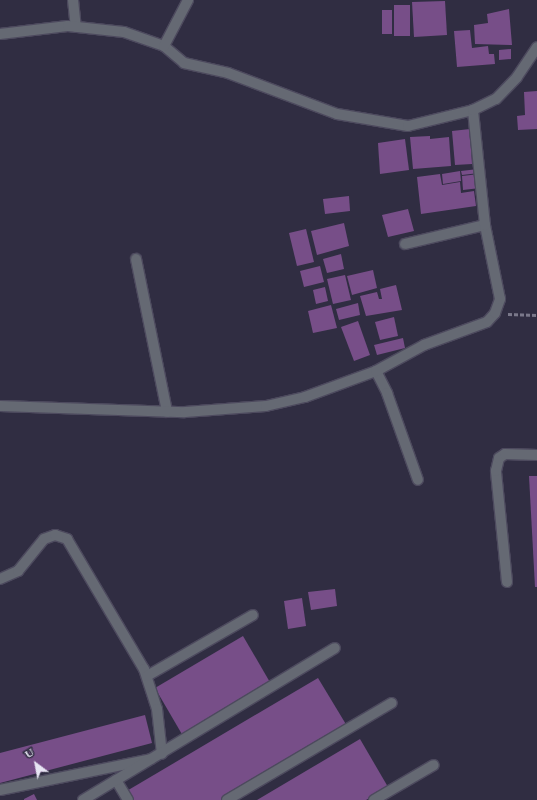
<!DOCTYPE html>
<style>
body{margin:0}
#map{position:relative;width:537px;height:800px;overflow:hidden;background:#302d42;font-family:Spectral,serif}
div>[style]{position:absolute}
.building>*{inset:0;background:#774e88}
.path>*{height:2.5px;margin-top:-1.25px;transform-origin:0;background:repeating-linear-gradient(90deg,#7a788a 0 4px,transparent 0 6px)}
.roads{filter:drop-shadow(1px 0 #4d4a5e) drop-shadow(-1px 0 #4d4a5e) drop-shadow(0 1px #4d4a5e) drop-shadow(0 -1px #4d4a5e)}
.street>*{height:10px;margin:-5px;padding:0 5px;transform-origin:5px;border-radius:5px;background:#656973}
span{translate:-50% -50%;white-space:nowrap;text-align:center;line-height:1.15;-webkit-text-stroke:3px #302d42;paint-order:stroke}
.north{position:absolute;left:16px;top:744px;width:40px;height:40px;-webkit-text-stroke:3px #302d42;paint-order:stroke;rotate:328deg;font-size:11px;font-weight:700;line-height:16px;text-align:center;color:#e7e5f3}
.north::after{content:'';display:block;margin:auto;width:14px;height:18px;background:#e7e5f3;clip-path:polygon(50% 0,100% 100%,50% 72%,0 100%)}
</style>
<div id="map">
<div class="building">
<div style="clip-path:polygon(445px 1px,447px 35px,414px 37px,412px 2px)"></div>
<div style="clip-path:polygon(394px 5px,410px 5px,410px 36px,394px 36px)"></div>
<div style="clip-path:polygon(509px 9px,512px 45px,475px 44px,474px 25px,488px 23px,487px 14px)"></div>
<div style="clip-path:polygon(382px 10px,392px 10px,392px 34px,382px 34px)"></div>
<div style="clip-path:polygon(470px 30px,472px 48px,488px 46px,489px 54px,494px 54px,495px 64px,457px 67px,454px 31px)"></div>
<div style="clip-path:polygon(511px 49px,511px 59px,499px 60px,499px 50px)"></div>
<div style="clip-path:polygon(537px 91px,537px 129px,518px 130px,517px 116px,525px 115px,524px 92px)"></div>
<div style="clip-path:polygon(470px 129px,472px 164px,455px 165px,452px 131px)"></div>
<div style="clip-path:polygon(430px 136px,430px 139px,449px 137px,451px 166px,413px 169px,410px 137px)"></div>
<div style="clip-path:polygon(405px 139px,409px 170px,380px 174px,378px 143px)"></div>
<div style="clip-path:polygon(478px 169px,479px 173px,462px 175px,461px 171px)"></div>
<div style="clip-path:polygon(460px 171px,461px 181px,443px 184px,442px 174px)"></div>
<div style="clip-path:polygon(440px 174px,442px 185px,460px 182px,461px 193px,474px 191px,476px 206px,421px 214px,417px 177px)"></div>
<div style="clip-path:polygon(479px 174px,480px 188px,463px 190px,462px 176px)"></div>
<div style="clip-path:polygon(349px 196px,350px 211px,325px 214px,323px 199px)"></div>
<div style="clip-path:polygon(408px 209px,414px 231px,388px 237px,382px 215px)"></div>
<div style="clip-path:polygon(344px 223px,349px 246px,317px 255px,311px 231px)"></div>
<div style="clip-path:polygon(306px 229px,314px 262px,297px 266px,289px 233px)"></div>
<div style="clip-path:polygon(341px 254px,344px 269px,327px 273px,323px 259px)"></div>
<div style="clip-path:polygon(320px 266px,324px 282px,304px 287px,300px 271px)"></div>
<div style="clip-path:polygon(373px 270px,377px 288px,352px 295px,347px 276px)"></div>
<div style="clip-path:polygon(345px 275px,351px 300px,333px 304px,327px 279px)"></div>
<div style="clip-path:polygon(396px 285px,402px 310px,366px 316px,360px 296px,377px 292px,379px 299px,382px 299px,380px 289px)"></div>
<div style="clip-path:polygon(325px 287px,328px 301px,316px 304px,313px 290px)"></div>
<div style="clip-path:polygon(358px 303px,360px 315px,339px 320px,336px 309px)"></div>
<div style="clip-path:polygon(331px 305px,337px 328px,313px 333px,308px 311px)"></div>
<div style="clip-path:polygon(394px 317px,398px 336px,380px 340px,375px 322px)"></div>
<div style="clip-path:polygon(358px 321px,370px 355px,354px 361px,341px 327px)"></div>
<div style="clip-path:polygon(403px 338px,405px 348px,377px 355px,374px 345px)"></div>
<div style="clip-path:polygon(529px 476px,537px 476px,537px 587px,535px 587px)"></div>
<div style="clip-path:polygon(335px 589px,337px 606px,311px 610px,308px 592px)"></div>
<div style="clip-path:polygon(302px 598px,306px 626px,288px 629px,284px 601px)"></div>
<div style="clip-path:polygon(243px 636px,271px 684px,183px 736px,155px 688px)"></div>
<div style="clip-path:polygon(318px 678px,347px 726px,221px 800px,130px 800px,125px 792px)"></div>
<div style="clip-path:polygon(145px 715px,152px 743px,0 783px,0 753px)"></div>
<div style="clip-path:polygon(360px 739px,388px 787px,366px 800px,257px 800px)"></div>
<div style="clip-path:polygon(34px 794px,37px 800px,24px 800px,24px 799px)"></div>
</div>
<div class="path">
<div style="left:508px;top:314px;width:29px;rotate:2deg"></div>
</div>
<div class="roads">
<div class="street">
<div style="left:73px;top:0;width:27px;rotate:84deg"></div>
<div style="left:0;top:34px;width:68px;rotate:-6.7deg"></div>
<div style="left:68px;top:26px;width:56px;rotate:6.1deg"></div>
<div style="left:124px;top:32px;width:42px;rotate:19.3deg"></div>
<div style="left:164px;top:46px;width:26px;rotate:40deg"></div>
<div style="left:184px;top:63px;width:45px;rotate:12.8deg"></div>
<div style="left:228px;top:73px;width:116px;rotate:20.6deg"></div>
<div style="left:337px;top:114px;width:72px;rotate:9.6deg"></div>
<div style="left:408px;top:126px;width:67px;rotate:-13.8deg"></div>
<div style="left:164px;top:46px;width:52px;rotate:-62.4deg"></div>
<div style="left:405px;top:244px;width:82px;rotate:-13.4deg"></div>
<div style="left:136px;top:259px;width:156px;rotate:78.5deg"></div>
<div style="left:376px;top:371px;width:25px;rotate:63deg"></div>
<div style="left:387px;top:393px;width:92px;rotate:70.4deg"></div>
<div style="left:0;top:406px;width:185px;rotate:1.9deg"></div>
<div style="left:185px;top:412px;width:81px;rotate:-4.2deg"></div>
<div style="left:266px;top:406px;width:40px;rotate:-13deg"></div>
<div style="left:305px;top:397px;width:76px;rotate:-20.1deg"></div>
<div style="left:376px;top:371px;width:55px;rotate:-28.4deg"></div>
<div style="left:424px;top:345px;width:67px;rotate:-20.1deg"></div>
<div style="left:487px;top:322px;width:12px;rotate:-48deg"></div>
<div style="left:495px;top:313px;width:15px;rotate:-70deg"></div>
<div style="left:500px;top:299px;width:76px;rotate:-101.5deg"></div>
<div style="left:485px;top:225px;width:116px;rotate:-96deg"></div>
<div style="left:473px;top:110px;width:25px;rotate:-26deg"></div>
<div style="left:496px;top:99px;width:30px;rotate:-46deg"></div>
<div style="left:517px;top:77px;width:36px;rotate:-56deg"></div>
<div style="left:0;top:579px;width:20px;rotate:-24deg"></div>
<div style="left:18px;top:571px;width:41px;rotate:-50.9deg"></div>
<div style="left:44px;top:539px;width:12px;rotate:-20deg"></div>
<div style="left:55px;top:535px;width:13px;rotate:18deg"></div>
<div style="left:67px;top:539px;width:151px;rotate:59.4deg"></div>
<div style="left:144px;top:669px;width:42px;rotate:72deg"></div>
<div style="left:157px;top:709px;width:45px;rotate:83.7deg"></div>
<div style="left:507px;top:582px;width:112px;rotate:-95.7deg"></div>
<div style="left:496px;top:471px;width:13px;rotate:-77deg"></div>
<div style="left:499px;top:458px;width:7px;rotate:-34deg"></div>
<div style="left:505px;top:454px;width:32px;rotate:2deg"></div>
<div style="left:147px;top:676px;width:122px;rotate:-29.9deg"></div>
<div style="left:116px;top:780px;width:23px;rotate:59deg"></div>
<div style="left:0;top:790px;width:154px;rotate:-11.6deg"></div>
<div style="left:83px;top:800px;width:294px;rotate:-31.1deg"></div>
<div style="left:227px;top:800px;width:191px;rotate:-30.5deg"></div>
<div style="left:374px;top:800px;width:69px;rotate:-30.3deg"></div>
</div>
</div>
<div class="north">U</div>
</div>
